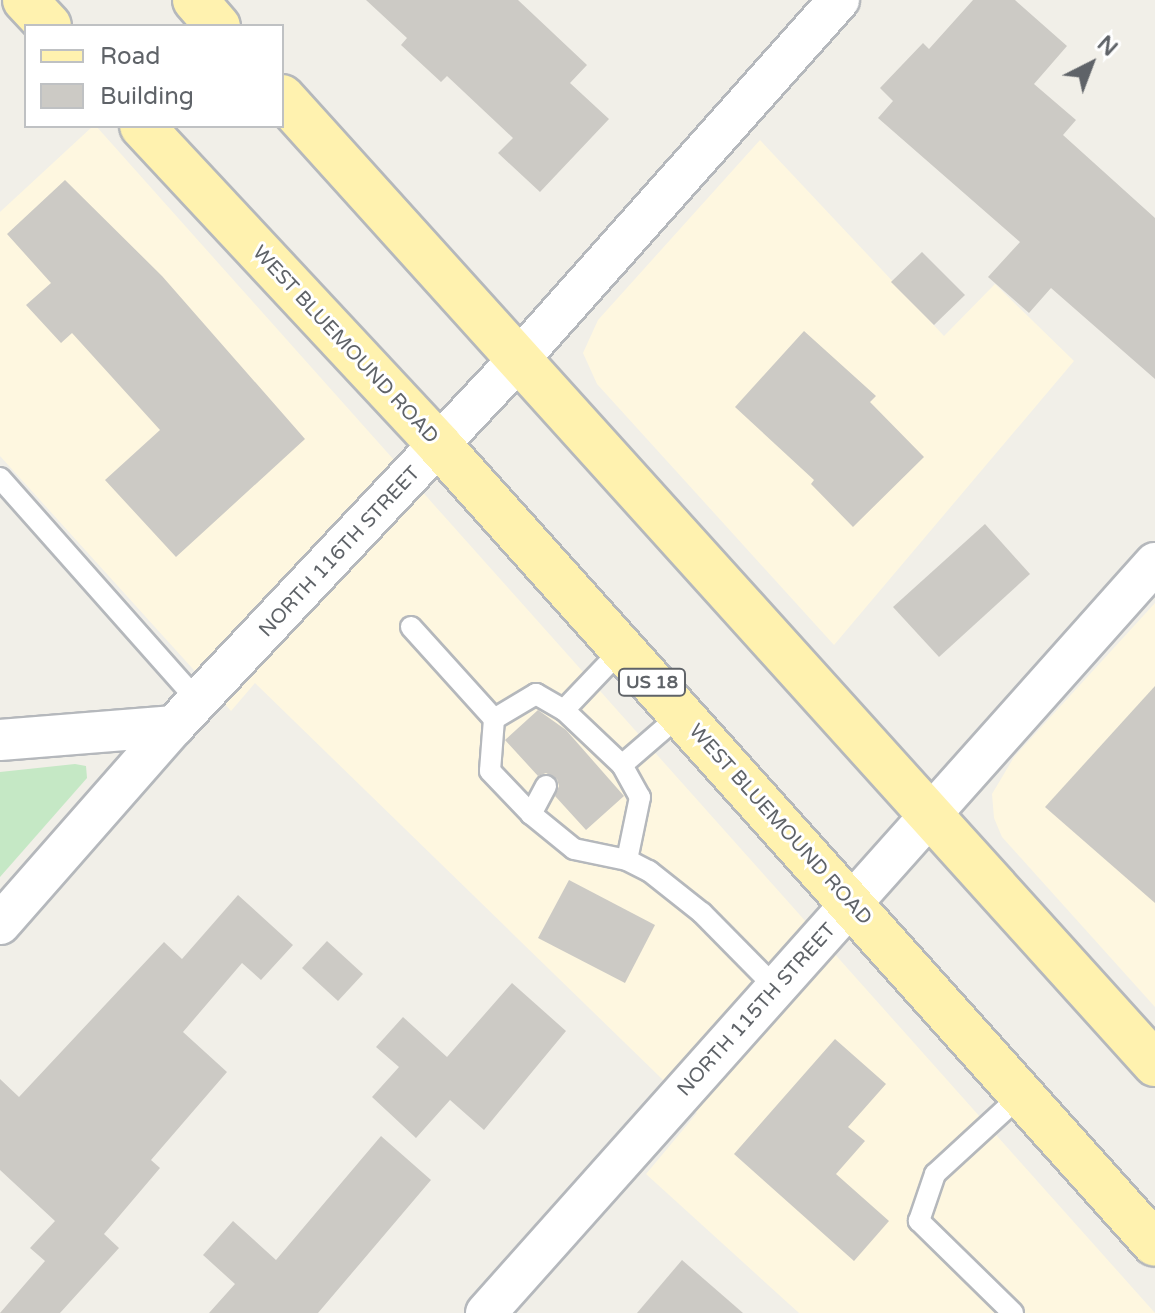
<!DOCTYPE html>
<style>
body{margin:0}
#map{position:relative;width:1155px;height:1313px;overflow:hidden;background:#f1efe8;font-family:"Varela Round",sans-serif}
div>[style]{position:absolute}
.commercial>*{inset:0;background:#fef7e0}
.green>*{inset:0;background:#c5e8c5}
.building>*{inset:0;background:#cccac5}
.roads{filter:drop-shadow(2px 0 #b5b8bc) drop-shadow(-2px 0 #b5b8bc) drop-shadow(0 2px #b5b8bc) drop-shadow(0 -2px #b5b8bc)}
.lane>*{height:20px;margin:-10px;padding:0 10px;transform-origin:10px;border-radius:10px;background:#fff}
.street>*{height:40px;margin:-20px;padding:0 20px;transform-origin:20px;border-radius:20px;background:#fff}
.primary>*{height:44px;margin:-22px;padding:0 22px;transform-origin:22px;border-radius:22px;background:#fff2af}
span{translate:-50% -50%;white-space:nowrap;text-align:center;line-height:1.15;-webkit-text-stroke:6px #fff;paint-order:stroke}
.shield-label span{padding:2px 6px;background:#fff;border:2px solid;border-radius:6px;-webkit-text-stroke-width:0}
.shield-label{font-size:18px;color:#5f6368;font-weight:700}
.street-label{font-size:20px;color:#5f6368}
.legend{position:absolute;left:24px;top:24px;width:260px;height:104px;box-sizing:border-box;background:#fff;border:2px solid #bfc1c3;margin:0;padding:10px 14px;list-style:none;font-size:24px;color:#5f6368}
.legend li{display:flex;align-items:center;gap:16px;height:40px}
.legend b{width:40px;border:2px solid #bfc1c3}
.north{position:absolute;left:1051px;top:24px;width:80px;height:80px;-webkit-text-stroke:6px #fff;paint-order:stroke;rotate:42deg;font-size:22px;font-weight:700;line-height:32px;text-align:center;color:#5f6368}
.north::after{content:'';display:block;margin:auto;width:28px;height:36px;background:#5f6368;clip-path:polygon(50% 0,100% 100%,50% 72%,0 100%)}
</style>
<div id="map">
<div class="commercial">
<div style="clip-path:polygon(93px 126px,96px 126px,1155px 1313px,799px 1313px,646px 1174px,697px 1113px,255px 683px,231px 711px,0 456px,0 212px)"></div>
<div style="clip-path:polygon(760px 140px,944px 336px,995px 284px,1074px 361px,834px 645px,597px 384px,583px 353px,598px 320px)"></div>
<div style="clip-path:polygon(1155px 603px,1155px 1007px,1002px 837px,994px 818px,992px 794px,1014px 757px)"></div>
</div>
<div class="green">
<div style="clip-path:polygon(75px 764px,86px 766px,87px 778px,0 877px,0 772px)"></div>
</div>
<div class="building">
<div style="clip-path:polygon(366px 0,518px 0,587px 65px,570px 83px,609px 119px,540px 192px,498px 153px,513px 138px,447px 76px,441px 82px,401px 45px,407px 38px)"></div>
<div style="clip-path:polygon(973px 0,1015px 0,1067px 46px,1034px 84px,1076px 120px,1063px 135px,1155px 218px,1155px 379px,1051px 288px,1029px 313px,988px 277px,1020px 242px,878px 118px,893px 101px,880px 88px,923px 43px,929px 49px)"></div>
<div style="clip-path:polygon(65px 180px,162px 276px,305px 439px,176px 557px,105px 480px,160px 430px,72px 333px,61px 343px,26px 305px,51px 283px,7px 234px)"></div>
<div style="clip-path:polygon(922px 252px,965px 295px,934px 325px,891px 282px)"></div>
<div style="clip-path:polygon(804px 331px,876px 396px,870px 402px,924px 457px,853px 527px,811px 484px,814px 480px,735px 407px)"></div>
<div style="clip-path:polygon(985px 524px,1030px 574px,939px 657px,893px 607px)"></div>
<div style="clip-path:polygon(1155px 686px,1155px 903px,1045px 807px)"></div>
<div style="clip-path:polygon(538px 710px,566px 730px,624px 796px,586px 830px,555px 796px,559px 786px,557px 779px,546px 773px,538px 776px,505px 740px)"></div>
<div style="clip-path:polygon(569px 880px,655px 925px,625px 983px,538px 938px)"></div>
<div style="clip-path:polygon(238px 895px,293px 945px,261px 980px,242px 963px,183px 1032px,227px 1072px,151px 1160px,160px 1168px,104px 1234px,119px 1248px,60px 1313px,0 1313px,45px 1261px,30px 1248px,55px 1221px,0 1170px,0 1079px,19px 1097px,164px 942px,182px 959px)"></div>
<div style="clip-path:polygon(327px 941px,363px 974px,338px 1001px,302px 968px)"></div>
<div style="clip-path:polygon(512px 983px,566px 1031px,484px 1130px,450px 1100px,416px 1138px,372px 1097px,399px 1067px,376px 1047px,403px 1017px,447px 1057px)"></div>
<div style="clip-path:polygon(835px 1039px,886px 1084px,848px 1127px,865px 1141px,836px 1174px,889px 1221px,854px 1261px,734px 1154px)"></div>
<div style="clip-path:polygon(381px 1136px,431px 1180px,318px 1313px,209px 1313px,235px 1284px,203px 1255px,233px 1221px,276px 1260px)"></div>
<div style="clip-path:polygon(682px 1260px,743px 1313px,637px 1313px)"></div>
</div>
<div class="roads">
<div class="lane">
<div style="left:0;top:478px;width:298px;rotate:48.4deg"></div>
<div style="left:411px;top:627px;width:124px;rotate:47.9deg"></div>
<div style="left:494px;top:719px;width:49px;rotate:-30.8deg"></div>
<div style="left:536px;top:694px;width:32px;rotate:30deg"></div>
<div style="left:564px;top:710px;width:80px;rotate:43.5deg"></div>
<div style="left:622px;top:765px;width:37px;rotate:61deg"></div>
<div style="left:640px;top:797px;width:64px;rotate:101.7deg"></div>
<div style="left:564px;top:710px;width:84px;rotate:-46.4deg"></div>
<div style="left:494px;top:719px;width:52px;rotate:94.4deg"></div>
<div style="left:490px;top:771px;width:59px;rotate:46.4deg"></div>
<div style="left:622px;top:765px;width:78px;rotate:-40.8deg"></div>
<div style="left:546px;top:786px;width:32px;rotate:118deg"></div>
<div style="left:531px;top:814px;width:55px;rotate:39.1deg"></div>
<div style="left:574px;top:849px;width:54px;rotate:11.7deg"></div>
<div style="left:627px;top:860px;width:25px;rotate:27deg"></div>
<div style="left:649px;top:871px;width:68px;rotate:38.4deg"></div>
<div style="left:702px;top:913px;width:105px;rotate:45.4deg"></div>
<div style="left:1013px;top:1313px;width:132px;rotate:-135.6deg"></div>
<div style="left:919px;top:1221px;width:50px;rotate:-71.2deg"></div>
<div style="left:935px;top:1174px;width:117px;rotate:-42.6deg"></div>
</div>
<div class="street">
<div style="left:0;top:740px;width:175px;rotate:-4.6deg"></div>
<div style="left:0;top:924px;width:264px;rotate:-48.7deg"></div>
<div style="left:174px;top:726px;width:504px;rotate:-46.77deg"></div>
<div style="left:519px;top:359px;width:481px;rotate:-48.3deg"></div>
<div style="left:486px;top:1313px;width:1005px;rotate:-48.27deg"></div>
</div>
<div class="primary">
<div style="left:25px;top:0;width:35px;rotate:47deg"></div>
<div style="left:195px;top:0;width:35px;rotate:49deg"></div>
<div style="left:282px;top:97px;width:1303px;rotate:47.92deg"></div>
<div style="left:142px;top:126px;width:437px;rotate:47deg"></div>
<div style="left:440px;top:446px;width:1071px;rotate:48.14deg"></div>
</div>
</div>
<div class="shield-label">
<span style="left:652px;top:682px">US 18</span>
</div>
<div class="street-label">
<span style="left:345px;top:345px;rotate:47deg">WEST BLUEMOUND ROAD</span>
<span style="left:340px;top:552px;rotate:-47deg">NORTH 116TH STREET</span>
<span style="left:780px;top:825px;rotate:48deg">WEST BLUEMOUND ROAD</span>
<span style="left:757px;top:1010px;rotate:-48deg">NORTH 115TH STREET</span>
</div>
<ul class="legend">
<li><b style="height:10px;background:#fff2af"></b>Road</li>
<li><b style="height:22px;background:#cccac5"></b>Building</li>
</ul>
<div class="north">N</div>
</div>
